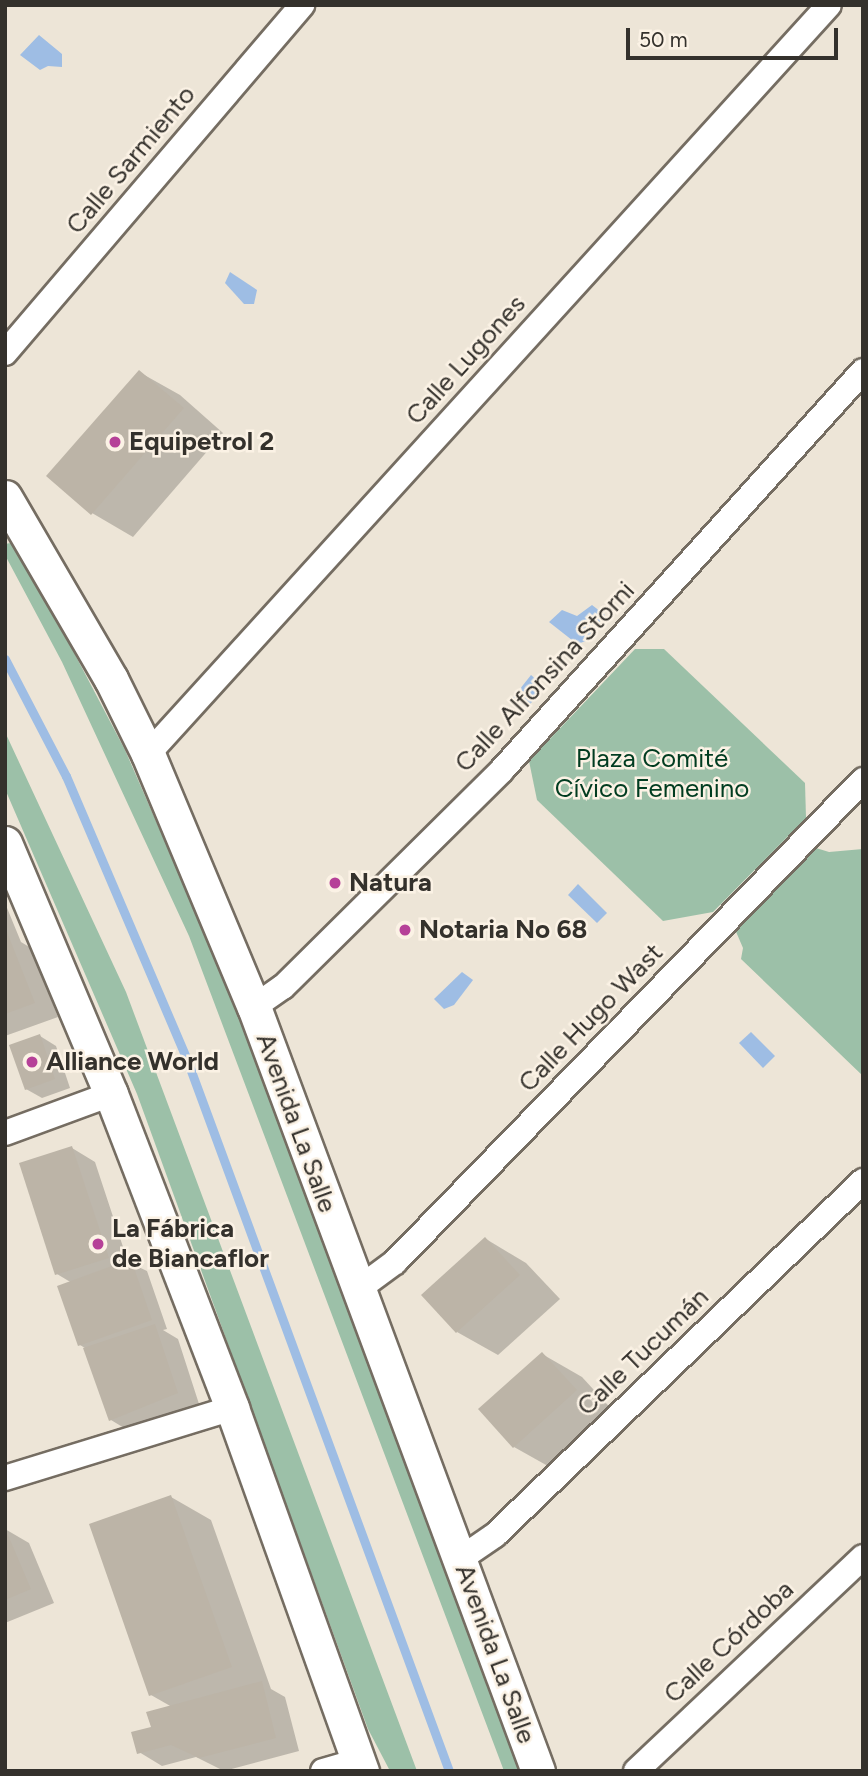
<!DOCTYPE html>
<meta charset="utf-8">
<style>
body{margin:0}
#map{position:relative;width:868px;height:1776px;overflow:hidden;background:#ede5d7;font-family:Figtree,sans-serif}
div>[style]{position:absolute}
.green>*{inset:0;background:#9cc0a8}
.water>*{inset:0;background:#9ebde4}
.shadow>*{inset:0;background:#0003}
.stream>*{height:9px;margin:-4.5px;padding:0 4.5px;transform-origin:4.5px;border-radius:4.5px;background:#9ebde4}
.building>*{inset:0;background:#bcb4a7}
.roads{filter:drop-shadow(2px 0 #756d62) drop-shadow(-2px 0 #756d62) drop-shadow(0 2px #756d62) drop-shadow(0 -2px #756d62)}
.street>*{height:24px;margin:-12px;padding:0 12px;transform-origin:12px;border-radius:12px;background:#fff}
.secondary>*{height:33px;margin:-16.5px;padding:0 16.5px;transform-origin:16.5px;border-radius:16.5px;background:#fff}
.dots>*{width:19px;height:19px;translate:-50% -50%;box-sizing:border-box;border:4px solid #fbf2e5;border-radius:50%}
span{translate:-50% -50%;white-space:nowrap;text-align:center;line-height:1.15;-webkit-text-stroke:5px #fbf2e5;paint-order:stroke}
.street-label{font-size:26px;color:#34312c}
.poi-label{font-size:26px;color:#34312c;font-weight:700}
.left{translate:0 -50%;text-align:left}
.park-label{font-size:26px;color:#003c20}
.frame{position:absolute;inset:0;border:7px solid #34312c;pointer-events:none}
.scale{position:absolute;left:626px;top:28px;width:212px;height:32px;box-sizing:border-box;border:4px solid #34312c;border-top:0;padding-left:9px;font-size:21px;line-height:24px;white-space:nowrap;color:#34312c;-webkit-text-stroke:5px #fbf2e5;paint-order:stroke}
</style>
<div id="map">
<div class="green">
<div style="clip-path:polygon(16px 542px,125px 750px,230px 991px,522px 1771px,504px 1771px,189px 936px,62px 662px,5px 555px,5px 544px)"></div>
<div style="clip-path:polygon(635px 649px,664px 649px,805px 783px,806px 818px,713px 912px,663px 921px,537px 800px,529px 761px)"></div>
<div style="clip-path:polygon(5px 732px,126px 992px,417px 1771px,390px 1771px,368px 1729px,137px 1094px,5px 789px)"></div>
<div style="clip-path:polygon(816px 848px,829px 852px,863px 849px,863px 1076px,741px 959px,743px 948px,734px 927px)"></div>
</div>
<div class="water">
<div style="clip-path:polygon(39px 35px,62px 54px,62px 67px,48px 66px,40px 70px,20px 55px)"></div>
<div style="clip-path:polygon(230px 272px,257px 290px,254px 304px,244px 304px,225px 283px)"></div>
<div style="clip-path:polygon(592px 605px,605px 615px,586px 641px,577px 644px,549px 622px,562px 610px,577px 616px)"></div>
<div style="clip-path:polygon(531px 675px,545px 687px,525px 710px,512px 699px)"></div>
<div style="clip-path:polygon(578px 884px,607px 913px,597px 923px,568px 895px)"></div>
<div style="clip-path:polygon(462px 972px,473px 980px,454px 1005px,444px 1009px,434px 999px)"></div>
<div style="clip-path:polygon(751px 1032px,775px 1056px,763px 1068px,739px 1043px)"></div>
</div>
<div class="shadow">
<div style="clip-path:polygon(139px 372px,180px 395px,223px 433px,133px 537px,92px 513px)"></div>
<div style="clip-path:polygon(5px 903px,21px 942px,31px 948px,58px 1017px,5px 1036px)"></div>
<div style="clip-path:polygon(40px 1036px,56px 1046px,70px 1088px,42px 1098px,26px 1089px)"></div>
<div style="clip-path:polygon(72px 1148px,95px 1162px,128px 1262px,147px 1271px,167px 1329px,163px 1330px,178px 1339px,200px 1407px,134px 1434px,111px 1420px,85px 1348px,80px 1345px,72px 1283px,57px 1274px)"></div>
<div style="clip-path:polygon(486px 1239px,526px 1263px,560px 1299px,498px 1355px,457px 1332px)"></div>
<div style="clip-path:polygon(542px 1354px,582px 1377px,616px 1414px,555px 1470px,514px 1447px)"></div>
<div style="clip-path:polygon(171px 1497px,211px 1520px,271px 1689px,285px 1697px,299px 1751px,224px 1771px,196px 1757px,162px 1766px,139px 1752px,172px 1707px,151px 1695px)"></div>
<div style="clip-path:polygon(5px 1529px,29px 1543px,54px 1603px,5px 1623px)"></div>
</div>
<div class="stream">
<div style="left:5px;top:659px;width:132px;rotate:62.5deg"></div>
<div style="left:66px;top:776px;width:309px;rotate:66.9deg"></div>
<div style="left:187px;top:1060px;width:758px;rotate:69.77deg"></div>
</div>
<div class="building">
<div style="clip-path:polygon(139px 370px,184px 408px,91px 515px,46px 476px)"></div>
<div style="clip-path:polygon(5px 927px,35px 1003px,5px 1014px)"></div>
<div style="clip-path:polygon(40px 1034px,55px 1079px,25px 1090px,9px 1045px)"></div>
<div style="clip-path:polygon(72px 1146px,109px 1258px,55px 1275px,19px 1163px)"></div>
<div style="clip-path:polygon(485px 1237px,520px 1275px,456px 1333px,421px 1295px)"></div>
<div style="clip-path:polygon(131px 1259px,152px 1320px,78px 1346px,57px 1286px)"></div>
<div style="clip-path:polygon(155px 1324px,178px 1393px,109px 1421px,83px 1348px)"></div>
<div style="clip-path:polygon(542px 1352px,577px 1390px,513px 1448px,478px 1409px)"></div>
<div style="clip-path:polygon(171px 1495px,232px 1667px,149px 1696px,89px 1524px)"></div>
<div style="clip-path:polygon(5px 1528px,31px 1589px,5px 1600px)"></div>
<div style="clip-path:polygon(262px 1681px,276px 1738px,199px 1758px,171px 1745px,137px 1754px,131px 1732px,151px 1727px,146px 1712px)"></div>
</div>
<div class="roads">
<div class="street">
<div style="left:5px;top:353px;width:458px;rotate:-49.5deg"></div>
<div style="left:148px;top:754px;width:1012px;rotate:-47.72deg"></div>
<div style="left:254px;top:1007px;width:35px;rotate:-35deg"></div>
<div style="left:283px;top:987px;width:308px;rotate:-44.7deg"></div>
<div style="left:502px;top:770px;width:538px;rotate:-47.86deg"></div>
<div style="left:5px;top:1133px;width:113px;rotate:-20.2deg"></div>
<div style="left:357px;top:1290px;width:47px;rotate:-36.4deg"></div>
<div style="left:395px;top:1262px;width:672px;rotate:-45.84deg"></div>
<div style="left:5px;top:1478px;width:238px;rotate:-17.1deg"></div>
<div style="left:460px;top:1559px;width:42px;rotate:-34.4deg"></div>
<div style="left:495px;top:1535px;width:511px;rotate:-43.89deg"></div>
<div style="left:323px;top:1771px;width:37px;rotate:-16deg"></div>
<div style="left:636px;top:1771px;width:312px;rotate:-43.3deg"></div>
</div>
<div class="secondary">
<div style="left:5px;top:497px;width:211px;rotate:59.8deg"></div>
<div style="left:111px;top:679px;width:84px;rotate:63.7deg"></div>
<div style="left:148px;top:754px;width:274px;rotate:67.3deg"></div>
<div style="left:254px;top:1007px;width:815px;rotate:69.61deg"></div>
<div style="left:5px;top:843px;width:272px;rotate:67.1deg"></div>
<div style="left:111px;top:1094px;width:337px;rotate:68.9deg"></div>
<div style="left:232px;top:1408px;width:386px;rotate:70.3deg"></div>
</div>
</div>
<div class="dots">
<div style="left:115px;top:442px;background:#b64198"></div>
<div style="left:335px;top:883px;background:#b64198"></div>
<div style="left:405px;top:930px;background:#b64198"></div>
<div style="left:32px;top:1062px;background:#b64198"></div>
<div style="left:98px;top:1244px;background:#b64198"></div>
</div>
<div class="street-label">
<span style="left:131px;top:160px;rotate:-50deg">Calle Sarmiento</span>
<span style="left:466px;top:360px;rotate:-48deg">Calle Lugones</span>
<span style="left:545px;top:677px;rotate:-47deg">Calle Alfonsina Storni</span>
<span style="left:591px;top:1018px;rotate:-46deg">Calle Hugo Wast</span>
<span style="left:296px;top:1123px;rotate:70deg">Avenida La Salle</span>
<span style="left:643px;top:1352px;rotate:-44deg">Calle Tucumán</span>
<span style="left:729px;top:1642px;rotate:-43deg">Calle Córdoba</span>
<span style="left:495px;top:1654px;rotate:70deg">Avenida La Salle</span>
</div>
<div class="poi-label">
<span class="left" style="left:129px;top:442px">Equipetrol 2</span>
<span class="left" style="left:349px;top:883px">Natura</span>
<span class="left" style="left:419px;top:930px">Notaria No 68</span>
<span class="left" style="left:46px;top:1062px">Alliance World</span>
<span class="left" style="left:112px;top:1244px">La Fábrica<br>de Biancaflor</span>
</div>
<div class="park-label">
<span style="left:652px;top:774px">Plaza Comité<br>Cívico Femenino</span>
</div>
<div class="frame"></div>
<div class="scale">50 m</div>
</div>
